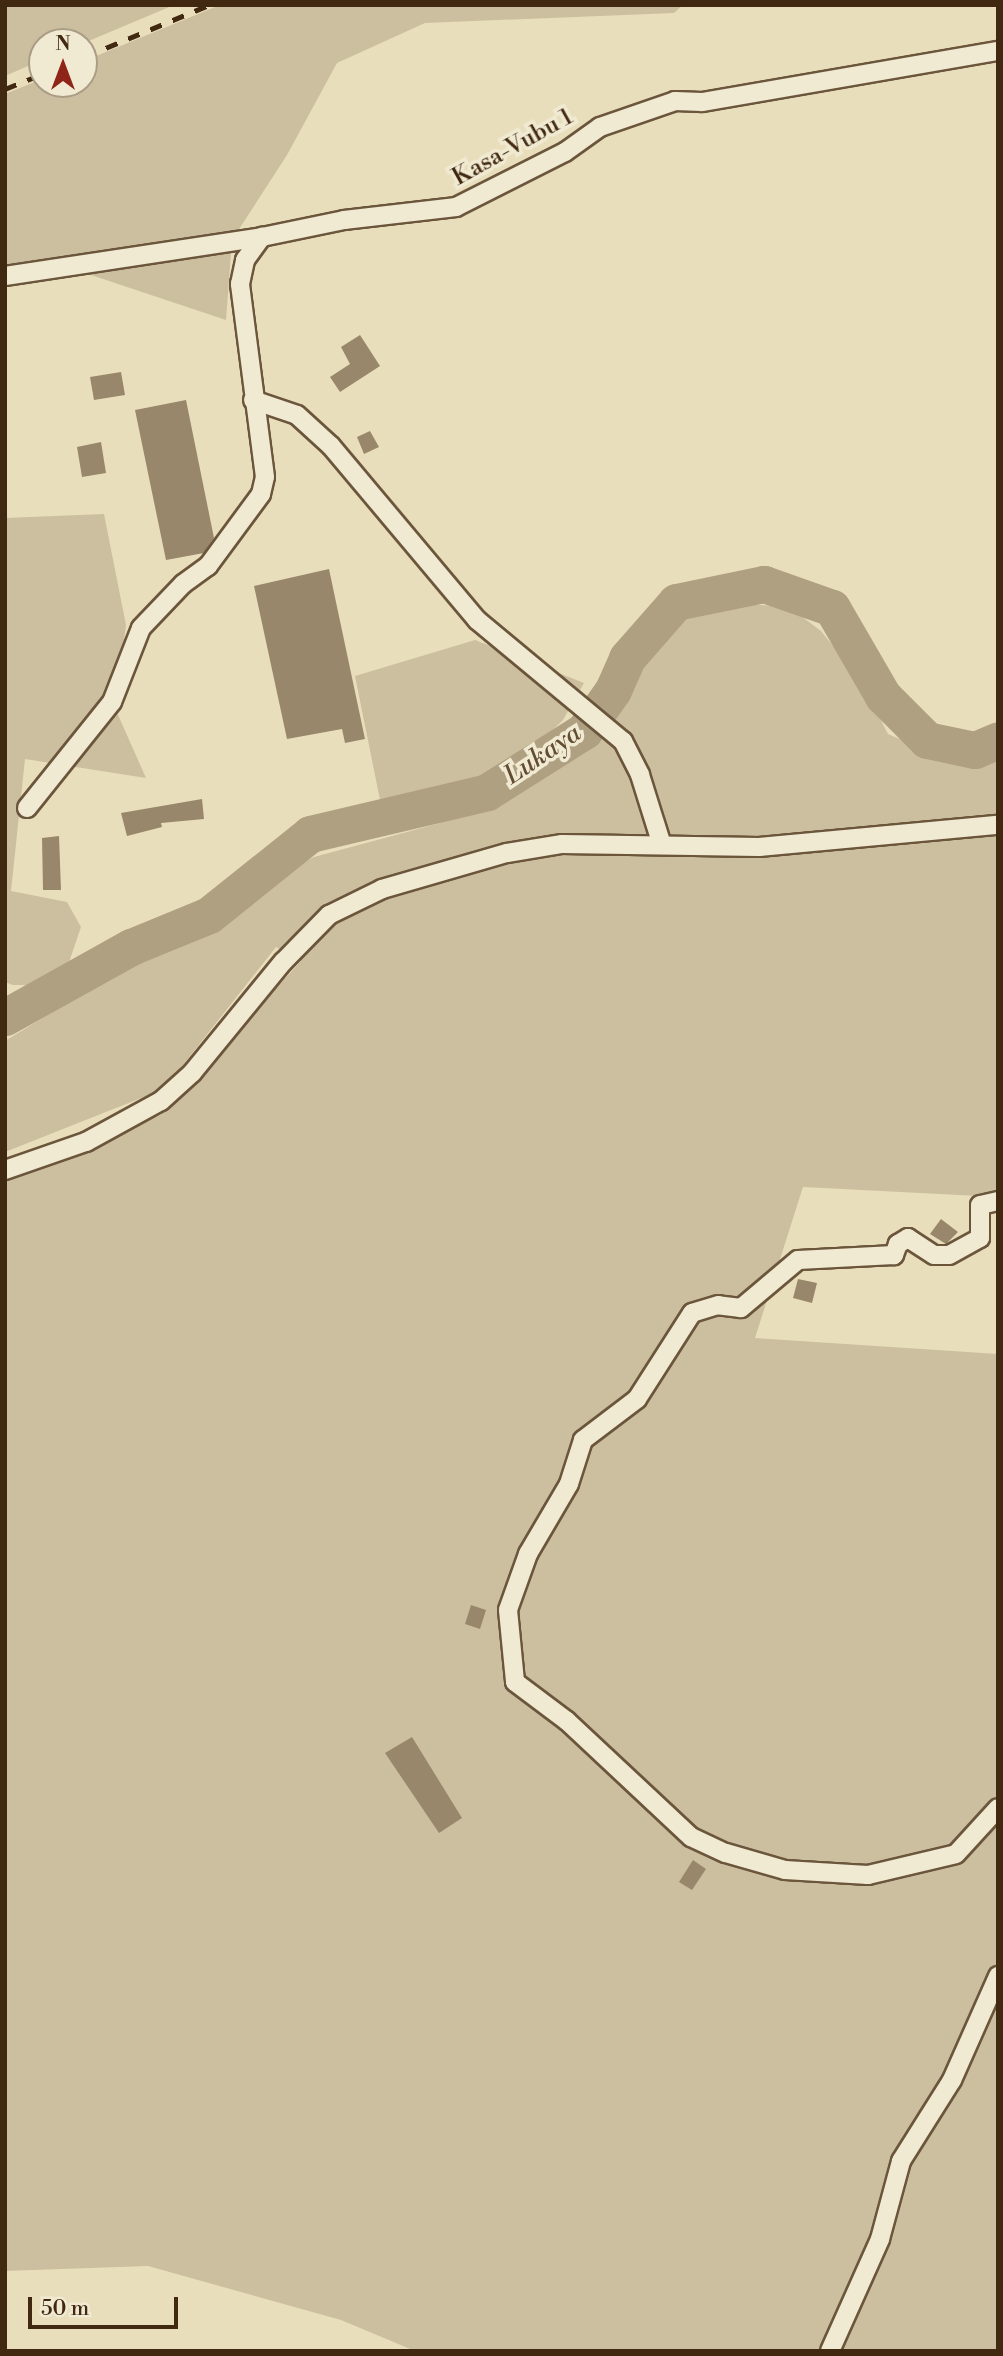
<!DOCTYPE html>
<style>
body{margin:0}
#map{position:relative;width:1003px;height:2356px;overflow:hidden;background:#e9debc;font-family:"Libre Bodoni",serif}
div>[style]{position:absolute}
.green>*{inset:0;background:#ccbf9f}
.river>*{height:37px;margin:-18.5px;padding:0 18.5px;transform-origin:18.5px;border-radius:18.5px;background:#b0a082}
.building>*{inset:0;background:#98876a}
.roads{filter:drop-shadow(2px 0 #6b563c) drop-shadow(-2px 0 #6b563c) drop-shadow(0 2px #6b563c) drop-shadow(0 -2px #6b563c)}
.street>*{height:18px;margin:-9px;padding:0 9px;transform-origin:9px;border-radius:9px;background:#f1ead3}
.rail>*{height:5px;margin-top:-2.5px;transform-origin:0;background:repeating-linear-gradient(90deg,#412911 0 12px,transparent 0 24px)}
span{translate:-50% -50%;white-space:nowrap;text-align:center;line-height:1.15;-webkit-text-stroke:7px #f1ead3;paint-order:stroke}
.street-label{font-size:24px;color:#412911}
.water-label{font-size:26px;color:#624d33;font-style:italic}
.frame{position:absolute;inset:0;border:7px solid #412911;pointer-events:none}
.north{position:absolute;left:28px;top:28px;width:70px;height:70px;box-sizing:border-box;background:#f1ead3;border:2px solid #ab9d85;border-radius:50%;rotate:0deg;font-size:19px;font-weight:700;line-height:28px;text-align:center;color:#412911}
.north::after{content:'';display:block;margin:auto;width:24px;height:32px;background:#8f2418;clip-path:polygon(50% 0,100% 100%,50% 72%,0 100%)}
.scale{position:absolute;left:28px;top:2297px;width:150px;height:32px;box-sizing:border-box;border:4px solid #412911;border-top:0;padding-left:9px;font-size:21px;line-height:24px;white-space:nowrap;color:#412911;-webkit-text-stroke:5px #f1ead3;paint-order:stroke}
</style>
<div id="map">
<div class="green">
<div style="clip-path:polygon(5px 5px,174px 5px,84px 43px,42px 42px,42px 60px,5px 76px)"></div>
<div style="clip-path:polygon(220px 5px,683px 5px,674px 13px,425px 23px,337px 63px,287px 155px,232px 240px,226px 320px,88px 274px,5px 273px,5px 94px,42px 79px,42px 84px,84px 84px,84px 61px)"></div>
<div style="clip-path:polygon(104px 514px,126px 625px,115px 708px,146px 778px,25px 759px,11px 891px,67px 902px,81px 927px,67px 968px,43px 985px,13px 985px,5px 982px,5px 518px)"></div>
<div style="clip-path:polygon(732px 603px,789px 607px,821px 631px,861px 681px,888px 734px,950px 761px,998px 758px,998px 1197px,803px 1187px,755px 1338px,998px 1354px,998px 2351px,415px 2351px,341px 2320px,148px 2266px,5px 2271px,5px 1175px,161px 1115px,301px 961px,276px 947px,164px 1089px,5px 1152px,5px 1041px,126px 967px,246px 910px,257px 888px,314px 857px,440px 823px,558px 765px,594px 741px,671px 621px)"></div>
<div style="clip-path:polygon(475px 640px,584px 683px,563px 720px,529px 753px,480px 782px,380px 800px,355px 676px)"></div>
</div>
<div class="river">
<div style="left:5px;top:1017px;width:144px;rotate:-29.1deg"></div>
<div style="left:131px;top:947px;width:84px;rotate:-22.3deg"></div>
<div style="left:209px;top:915px;width:129px;rotate:-38.7deg"></div>
<div style="left:310px;top:834px;width:182px;rotate:-13.3deg"></div>
<div style="left:487px;top:792px;width:115px;rotate:-32.2deg"></div>
<div style="left:584px;top:731px;width:50px;rotate:-54.7deg"></div>
<div style="left:613px;top:690px;width:35px;rotate:-66deg"></div>
<div style="left:627px;top:658px;width:74px;rotate:-48.8deg"></div>
<div style="left:676px;top:602px;width:90px;rotate:-11.6deg"></div>
<div style="left:764px;top:584px;width:72px;rotate:19.4deg"></div>
<div style="left:832px;top:608px;width:102px;rotate:59.9deg"></div>
<div style="left:883px;top:696px;width:62px;rotate:45deg"></div>
<div style="left:927px;top:740px;width:49px;rotate:11.8deg"></div>
<div style="left:975px;top:750px;width:25px;rotate:-23deg"></div>
</div>
<div class="building">
<div style="clip-path:polygon(360px 335px,380px 366px,340px 392px,330px 377px,350px 364px,341px 347px)"></div>
<div style="clip-path:polygon(121px 372px,125px 395px,94px 400px,90px 377px)"></div>
<div style="clip-path:polygon(186px 400px,214px 538px,204px 553px,166px 560px,135px 410px)"></div>
<div style="clip-path:polygon(370px 431px,379px 447px,364px 454px,357px 437px)"></div>
<div style="clip-path:polygon(101px 442px,106px 473px,82px 477px,77px 447px)"></div>
<div style="clip-path:polygon(329px 569px,365px 739px,345px 743px,342px 729px,287px 739px,254px 586px)"></div>
<div style="clip-path:polygon(202px 799px,204px 819px,161px 823px,162px 827px,127px 836px,121px 813px)"></div>
<div style="clip-path:polygon(59px 836px,61px 890px,43px 890px,42px 838px)"></div>
<div style="clip-path:polygon(941px 1219px,958px 1232px,946px 1244px,930px 1234px)"></div>
<div style="clip-path:polygon(798px 1279px,817px 1283px,812px 1303px,793px 1298px)"></div>
<div style="clip-path:polygon(471px 1605px,486px 1610px,480px 1629px,465px 1624px)"></div>
<div style="clip-path:polygon(412px 1737px,462px 1818px,439px 1833px,385px 1753px)"></div>
<div style="clip-path:polygon(693px 1860px,706px 1869px,692px 1890px,679px 1882px)"></div>
</div>
<div class="roads">
<div class="street">
<div style="left:5px;top:276px;width:260px;rotate:-8.6deg"></div>
<div style="left:262px;top:237px;width:84px;rotate:-11.7deg"></div>
<div style="left:344px;top:220px;width:113px;rotate:-6.6deg"></div>
<div style="left:456px;top:207px;width:122px;rotate:-26.8deg"></div>
<div style="left:565px;top:152px;width:43px;rotate:-35.5deg"></div>
<div style="left:600px;top:127px;width:79px;rotate:-19.1deg"></div>
<div style="left:675px;top:101px;width:27px;rotate:2deg"></div>
<div style="left:702px;top:102px;width:300px;rotate:-9.8deg"></div>
<div style="left:253px;top:400px;width:46px;rotate:18.8deg"></div>
<div style="left:297px;top:415px;width:46px;rotate:42.4deg"></div>
<div style="left:331px;top:446px;width:227px;rotate:50deg"></div>
<div style="left:477px;top:620px;width:190px;rotate:39.7deg"></div>
<div style="left:623px;top:741px;width:38px;rotate:63deg"></div>
<div style="left:640px;top:775px;width:73px;rotate:72.6deg"></div>
<div style="left:27px;top:808px;width:136px;rotate:-51.3deg"></div>
<div style="left:112px;top:702px;width:79px;rotate:-68.6deg"></div>
<div style="left:141px;top:628px;width:61px;rotate:-46.3deg"></div>
<div style="left:183px;top:584px;width:31px;rotate:-36deg"></div>
<div style="left:208px;top:566px;width:89px;rotate:-53.6deg"></div>
<div style="left:261px;top:494px;width:17px;rotate:-77deg"></div>
<div style="left:265px;top:477px;width:195px;rotate:-97.4deg"></div>
<div style="left:240px;top:284px;width:25px;rotate:-78deg"></div>
<div style="left:245px;top:260px;width:29px;rotate:-54deg"></div>
<div style="left:5px;top:1170px;width:86px;rotate:-19.1deg"></div>
<div style="left:86px;top:1142px;width:85px;rotate:-28.7deg"></div>
<div style="left:161px;top:1101px;width:42px;rotate:-42.1deg"></div>
<div style="left:192px;top:1073px;width:144px;rotate:-50.7deg"></div>
<div style="left:283px;top:962px;width:66px;rotate:-45.6deg"></div>
<div style="left:329px;top:915px;width:59px;rotate:-26.1deg"></div>
<div style="left:382px;top:889px;width:130px;rotate:-16.1deg"></div>
<div style="left:507px;top:853px;width:56px;rotate:-9.3deg"></div>
<div style="left:562px;top:844px;width:197px;rotate:0.9deg"></div>
<div style="left:759px;top:847px;width:240px;rotate:-5.3deg"></div>
<div style="left:998px;top:1201px;width:18px;rotate:167deg"></div>
<div style="left:980px;top:1205px;width:33px;rotate:90deg"></div>
<div style="left:980px;top:1238px;width:35px;rotate:151deg"></div>
<div style="left:949px;top:1255px;width:15px;rotate:180deg"></div>
<div style="left:934px;top:1255px;width:31px;rotate:-147deg"></div>
<div style="left:908px;top:1238px;width:12px;rotate:149deg"></div>
<div style="left:898px;top:1244px;width:12px;rotate:110deg"></div>
<div style="left:894px;top:1255px;width:96px;rotate:177deg"></div>
<div style="left:798px;top:1260px;width:75px;rotate:139.9deg"></div>
<div style="left:741px;top:1308px;width:23px;rotate:-173deg"></div>
<div style="left:718px;top:1305px;width:27px;rotate:163deg"></div>
<div style="left:692px;top:1313px;width:102px;rotate:122.6deg"></div>
<div style="left:637px;top:1399px;width:68px;rotate:142.8deg"></div>
<div style="left:583px;top:1440px;width:46px;rotate:107.7deg"></div>
<div style="left:569px;top:1484px;width:81px;rotate:120.4deg"></div>
<div style="left:528px;top:1554px;width:59px;rotate:109.7deg"></div>
<div style="left:508px;top:1610px;width:72px;rotate:84.4deg"></div>
<div style="left:515px;top:1682px;width:65px;rotate:36.9deg"></div>
<div style="left:567px;top:1721px;width:170px;rotate:43.1deg"></div>
<div style="left:691px;top:1837px;width:38px;rotate:25deg"></div>
<div style="left:726px;top:1853px;width:61px;rotate:16.1deg"></div>
<div style="left:785px;top:1870px;width:83px;rotate:3.4deg"></div>
<div style="left:868px;top:1875px;width:90px;rotate:-13.4deg"></div>
<div style="left:956px;top:1854px;width:62px;rotate:-47.6deg"></div>
<div style="left:830px;top:2351px;width:123px;rotate:-65.9deg"></div>
<div style="left:880px;top:2239px;width:81px;rotate:-74.9deg"></div>
<div style="left:901px;top:2161px;width:96px;rotate:-57.8deg"></div>
<div style="left:952px;top:2080px;width:114px;rotate:-66.1deg"></div>
</div>
</div>
<div class="rail">
<div style="left:84px;top:57px;width:135px;rotate:-22.6deg"></div>
<div style="left:5px;top:89px;width:40px;rotate:-22deg"></div>
</div>
<div class="street-label">
<span style="left:513px;top:148px;rotate:-29deg">Kasa-Vubu 1</span>
</div>
<div class="water-label">
<span style="left:543px;top:755px;rotate:-34deg">Lukaya</span>
</div>
<div class="frame"></div>
<div class="north">N</div>
<div class="scale">50 m</div>
</div>
